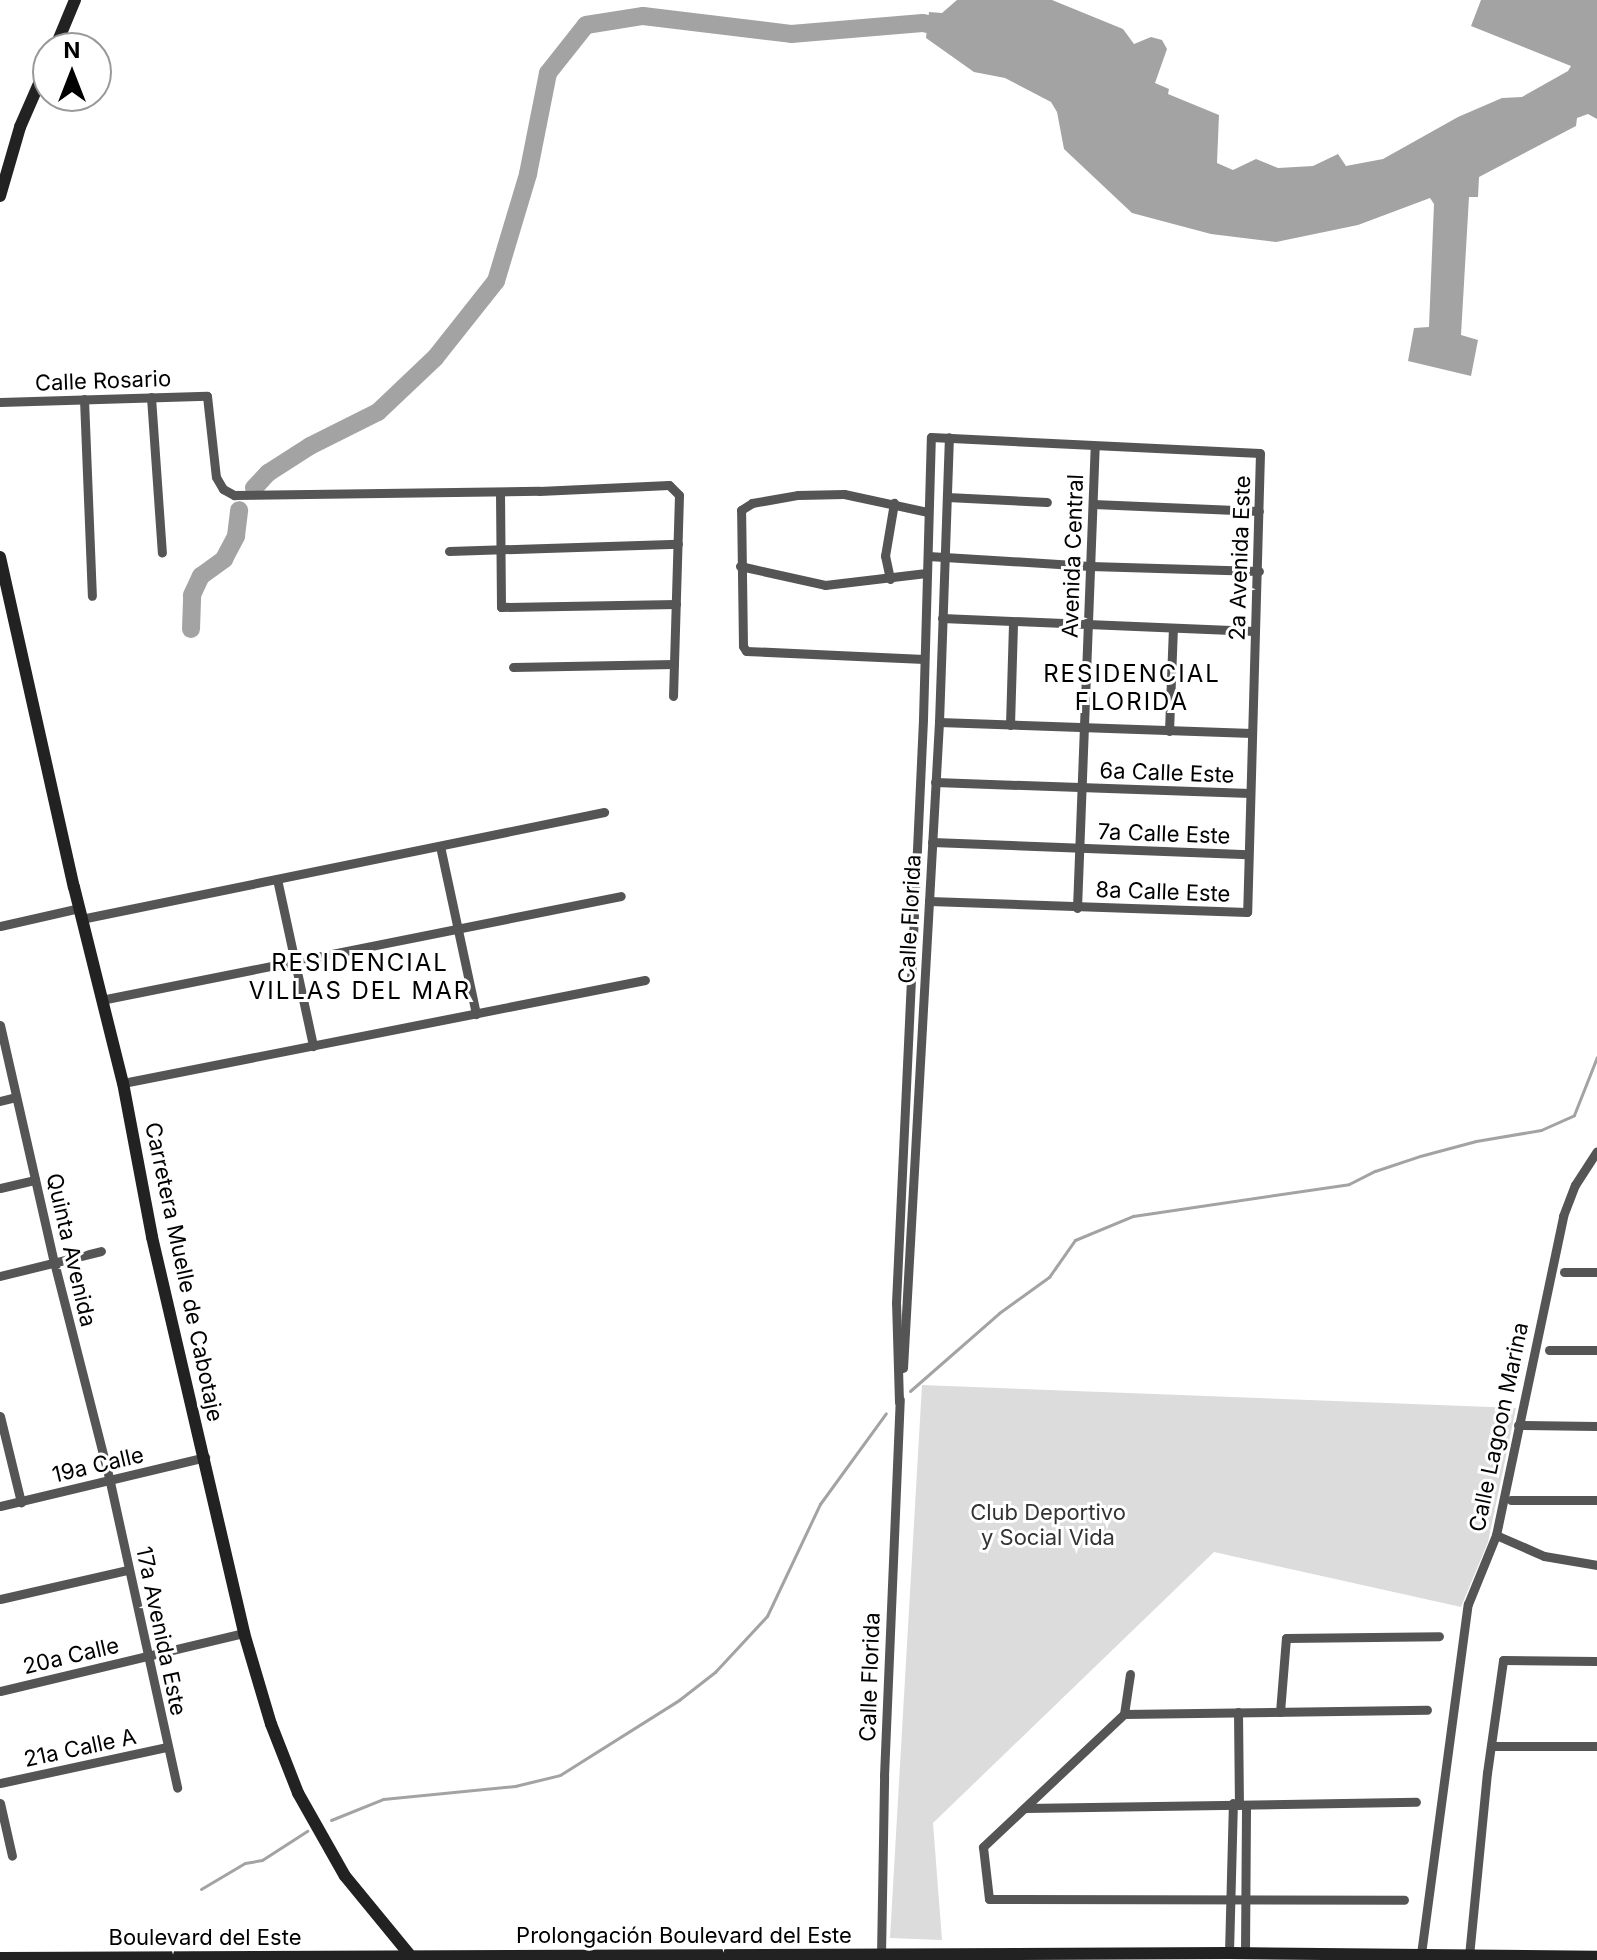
<!DOCTYPE html>
<meta charset="utf-8">
<style>
body{margin:0}
#map{position:relative;width:1597px;height:1960px;overflow:hidden;background:#fff;font-family:Inter,sans-serif}
div>[style]{position:absolute}
.green>*{inset:0;background:#dcdcdc}
.water>*{inset:0;background:#a3a3a3}
.stream>*{height:3px;margin:-1.5px;padding:0 1.5px;transform-origin:1.5px;border-radius:1.5px;background:#a3a3a3}
.river>*{height:18px;margin:-9px;padding:0 9px;transform-origin:9px;border-radius:9px;background:#a3a3a3}
.street>*{height:9px;margin:-4.5px;padding:0 4.5px;transform-origin:4.5px;border-radius:4.5px;background:#555}
.secondary>*{height:12px;margin:-6px;padding:0 6px;transform-origin:6px;border-radius:6px;background:#222}
span{translate:-50% -50%;white-space:nowrap;text-align:center;line-height:1.15;-webkit-text-stroke:6px #fff;paint-order:stroke}
.street-label{font-size:22px;color:#000}
.park-label{font-size:22px;color:#333}
.neighbourhood-label{font-size:24px;color:#000;letter-spacing:2px}
.north{position:absolute;left:32px;top:32px;width:80px;height:80px;box-sizing:border-box;background:#fff;border:2px solid #999;border-radius:50%;rotate:0deg;font-size:22px;font-weight:700;line-height:32px;text-align:center;color:#000}
.north::after{content:'';display:block;margin:auto;width:28px;height:36px;background:#000;clip-path:polygon(50% 0,100% 100%,50% 72%,0 100%)}
</style>
<div id="map">
<div class="green">
<div style="clip-path:polygon(922px 1385px,1516px 1408px,1488px 1542px,1461px 1607px,1214px 1552px,933px 1823px,942px 1940px,890px 1938px)"></div>
</div>
<div class="water">
<div style="clip-path:polygon(957px 0,1052px 0,1123px 29px,1134px 44px,1151px 37px,1162px 40px,1167px 49px,1155px 83px,1169px 89px,1168px 94px,1219px 115px,1217px 163px,1233px 170px,1256px 159px,1278px 168px,1313px 166px,1338px 154px,1346px 166px,1383px 159px,1458px 117px,1502px 98px,1522px 97px,1568px 71px,1571px 66px,1471px 26px,1481px 0,1597px 0,1597px 119px,1588px 114px,1577px 118px,1576px 126px,1479px 177px,1478px 197px,1469px 197px,1461px 335px,1478px 340px,1471px 376px,1408px 361px,1414px 328px,1429px 327px,1434px 204px,1430px 198px,1358px 225px,1276px 242px,1211px 234px,1132px 213px,1064px 149px,1057px 112px,1051px 102px,1005px 78px,974px 72px,926px 38px,929px 12px,942px 13px)"></div>
</div>
<div class="stream">
<div style="left:910px;top:1391px;width:118px;rotate:-41.2deg"></div>
<div style="left:999px;top:1313px;width:62px;rotate:-35.8deg"></div>
<div style="left:1049px;top:1277px;width:45px;rotate:-54.9deg"></div>
<div style="left:1075px;top:1240px;width:63px;rotate:-22.5deg"></div>
<div style="left:1133px;top:1216px;width:218px;rotate:-8.4deg"></div>
<div style="left:1349px;top:1184px;width:29px;rotate:-27deg"></div>
<div style="left:1375px;top:1171px;width:47px;rotate:-18.4deg"></div>
<div style="left:1420px;top:1156px;width:58px;rotate:-15deg"></div>
<div style="left:1476px;top:1141px;width:66px;rotate:-9.6deg"></div>
<div style="left:1541px;top:1130px;width:36px;rotate:-24deg"></div>
<div style="left:1574px;top:1115px;width:62px;rotate:-68.4deg"></div>
<div style="left:331px;top:1820px;width:56px;rotate:-22deg"></div>
<div style="left:383px;top:1799px;width:133px;rotate:-5.6deg"></div>
<div style="left:515px;top:1786px;width:46px;rotate:-13.7deg"></div>
<div style="left:560px;top:1775px;width:141px;rotate:-32.2deg"></div>
<div style="left:679px;top:1700px;width:46px;rotate:-37.9deg"></div>
<div style="left:715px;top:1672px;width:76px;rotate:-47.1deg"></div>
<div style="left:767px;top:1616px;width:124px;rotate:-64.7deg"></div>
<div style="left:820px;top:1504px;width:112px;rotate:-54deg"></div>
<div style="left:201px;top:1889px;width:51px;rotate:-30.6deg"></div>
<div style="left:245px;top:1863px;width:17px;rotate:-10deg"></div>
<div style="left:262px;top:1860px;width:54px;rotate:-32.8deg"></div>
</div>
<div class="river">
<div style="left:254px;top:488px;width:21px;rotate:-47deg"></div>
<div style="left:268px;top:473px;width:50px;rotate:-32.7deg"></div>
<div style="left:310px;top:446px;width:76px;rotate:-26.6deg"></div>
<div style="left:378px;top:412px;width:79px;rotate:-43.5deg"></div>
<div style="left:435px;top:358px;width:98px;rotate:-51.6deg"></div>
<div style="left:496px;top:281px;width:112px;rotate:-73.3deg"></div>
<div style="left:528px;top:174px;width:103px;rotate:-78.8deg"></div>
<div style="left:548px;top:73px;width:61px;rotate:-51.6deg"></div>
<div style="left:586px;top:25px;width:58px;rotate:-9deg"></div>
<div style="left:643px;top:16px;width:149px;rotate:6.9deg"></div>
<div style="left:791px;top:34px;width:132px;rotate:-4.8deg"></div>
<div style="left:923px;top:23px;width:26px;rotate:13deg"></div>
<div style="left:191px;top:629px;width:34px;rotate:-88deg"></div>
<div style="left:192px;top:595px;width:21px;rotate:-65deg"></div>
<div style="left:201px;top:576px;width:29px;rotate:-36deg"></div>
<div style="left:224px;top:559px;width:26px;rotate:-62deg"></div>
<div style="left:236px;top:536px;width:26px;rotate:-83deg"></div>
</div>
<div class="street">
<div style="left:151px;top:397px;width:156px;rotate:86deg"></div>
<div style="left:84px;top:399px;width:197px;rotate:87.7deg"></div>
<div style="left:0;top:402px;width:207px;rotate:-1.7deg"></div>
<div style="left:207px;top:396px;width:81px;rotate:83.7deg"></div>
<div style="left:216px;top:477px;width:14px;rotate:60deg"></div>
<div style="left:223px;top:489px;width:13px;rotate:29deg"></div>
<div style="left:234px;top:495px;width:305px;rotate:-0.8deg"></div>
<div style="left:539px;top:491px;width:130px;rotate:-2.6deg"></div>
<div style="left:669px;top:485px;width:14px;rotate:45deg"></div>
<div style="left:679px;top:495px;width:201px;rotate:91.7deg"></div>
<div style="left:500px;top:492px;width:115px;rotate:89.5deg"></div>
<div style="left:501px;top:607px;width:175px;rotate:-1deg"></div>
<div style="left:947px;top:497px;width:100px;rotate:2.9deg"></div>
<div style="left:1093px;top:504px;width:166px;rotate:2.4deg"></div>
<div style="left:449px;top:551px;width:229px;rotate:-1.8deg"></div>
<div style="left:928px;top:556px;width:162px;rotate:3.5deg"></div>
<div style="left:1090px;top:566px;width:169px;rotate:1.7deg"></div>
<div style="left:740px;top:566px;width:87px;rotate:12.6deg"></div>
<div style="left:825px;top:585px;width:102px;rotate:-6.8deg"></div>
<div style="left:890px;top:579px;width:24px;rotate:-102deg"></div>
<div style="left:885px;top:556px;width:54px;rotate:-80.4deg"></div>
<div style="left:942px;top:618px;width:313px;rotate:2.4deg"></div>
<div style="left:924px;top:659px;width:178px;rotate:-177.4deg"></div>
<div style="left:746px;top:651px;width:6px;rotate:-121deg"></div>
<div style="left:743px;top:646px;width:136px;rotate:-90.8deg"></div>
<div style="left:741px;top:510px;width:13px;rotate:-32deg"></div>
<div style="left:752px;top:503px;width:47px;rotate:-9.9deg"></div>
<div style="left:798px;top:495px;width:46px;rotate:-1.2deg"></div>
<div style="left:844px;top:494px;width:86px;rotate:12.1deg"></div>
<div style="left:513px;top:667px;width:161px;rotate:-1.1deg"></div>
<div style="left:939px;top:722px;width:313px;rotate:2deg"></div>
<div style="left:1010px;top:725px;width:103px;rotate:-88.3deg"></div>
<div style="left:1169px;top:731px;width:103px;rotate:-87.8deg"></div>
<div style="left:935px;top:782px;width:315px;rotate:2deg"></div>
<div style="left:932px;top:842px;width:316px;rotate:2.2deg"></div>
<div style="left:440px;top:846px;width:172px;rotate:77.9deg"></div>
<div style="left:277px;top:879px;width:171px;rotate:77.8deg"></div>
<div style="left:1077px;top:908px;width:462px;rotate:-87.8deg"></div>
<div style="left:81px;top:919px;width:534px;rotate:-11.56deg"></div>
<div style="left:0;top:926px;width:81px;rotate:-12.8deg"></div>
<div style="left:101px;top:1000px;width:530px;rotate:-11.31deg"></div>
<div style="left:0;top:1025px;width:243px;rotate:77.2deg"></div>
<div style="left:54px;top:1262px;width:227px;rotate:75.7deg"></div>
<div style="left:110px;top:1482px;width:313px;rotate:77.6deg"></div>
<div style="left:123px;top:1083px;width:532px;rotate:-11.16deg"></div>
<div style="left:0;top:1101px;width:16px;rotate:-14deg"></div>
<div style="left:0;top:1188px;width:36px;rotate:-13deg"></div>
<div style="left:1564px;top:1272px;width:33px"></div>
<div style="left:0;top:1276px;width:104px;rotate:-13.9deg"></div>
<div style="left:1549px;top:1350px;width:48px"></div>
<div style="left:903px;top:1368px;width:647px;rotate:-86.81deg"></div>
<div style="left:939px;top:722px;width:285px;rotate:-88deg"></div>
<div style="left:899px;top:1402px;width:99px;rotate:-91.7deg"></div>
<div style="left:896px;top:1303px;width:585px;rotate:-87.35deg"></div>
<div style="left:923px;top:719px;width:282px;rotate:-88.4deg"></div>
<div style="left:931px;top:437px;width:329px;rotate:2.8deg"></div>
<div style="left:1260px;top:453px;width:459px;rotate:91.6deg"></div>
<div style="left:1247px;top:912px;width:318px;rotate:-178deg"></div>
<div style="left:0;top:1416px;width:89px;rotate:76.3deg"></div>
<div style="left:1518px;top:1425px;width:79px;rotate:0.7deg"></div>
<div style="left:1511px;top:1500px;width:86px"></div>
<div style="left:0;top:1506px;width:211px;rotate:-13.4deg"></div>
<div style="left:1496px;top:1535px;width:52px;rotate:23.6deg"></div>
<div style="left:1544px;top:1556px;width:54px;rotate:9.6deg"></div>
<div style="left:0;top:1599px;width:131px;rotate:-12.8deg"></div>
<div style="left:1130px;top:1674px;width:40px;rotate:98.5deg"></div>
<div style="left:1124px;top:1714px;width:194px;rotate:136.7deg"></div>
<div style="left:983px;top:1847px;width:52px;rotate:83.4deg"></div>
<div style="left:989px;top:1899px;width:415px;rotate:0.1deg"></div>
<div style="left:0;top:1691px;width:251px;rotate:-13.4deg"></div>
<div style="left:1238px;top:1712px;width:93px;rotate:89.4deg"></div>
<div style="left:1280px;top:1712px;width:74px;rotate:-85.4deg"></div>
<div style="left:1286px;top:1638px;width:153px;rotate:-0.7deg"></div>
<div style="left:1124px;top:1714px;width:303px;rotate:-0.8deg"></div>
<div style="left:1491px;top:1746px;width:106px"></div>
<div style="left:0;top:1783px;width:171px;rotate:-12.2deg"></div>
<div style="left:0;top:1803px;width:54px;rotate:77.2deg"></div>
<div style="left:1025px;top:1808px;width:391px;rotate:-0.9deg"></div>
<div style="left:1229px;top:1953px;width:150px;rotate:-88.5deg"></div>
<div style="left:1245px;top:1953px;width:147px;rotate:-89.6deg"></div>
<div style="left:1421px;top:1954px;width:353px;rotate:-82.4deg"></div>
<div style="left:1468px;top:1604px;width:74px;rotate:-67.9deg"></div>
<div style="left:1496px;top:1535px;width:326px;rotate:-78.1deg"></div>
<div style="left:1563px;top:1216px;width:33px;rotate:-69deg"></div>
<div style="left:1575px;top:1185px;width:40px;rotate:-57.1deg"></div>
<div style="left:881px;top:1955px;width:179px;rotate:-89deg"></div>
<div style="left:884px;top:1776px;width:377px;rotate:-87.6deg"></div>
<div style="left:1469px;top:1956px;width:184px;rotate:-84.4deg"></div>
<div style="left:1487px;top:1773px;width:114px;rotate:-81.9deg"></div>
<div style="left:1503px;top:1660px;width:94px;rotate:0.6deg"></div>
</div>
<div class="secondary">
<div style="left:55px;top:48px;width:52px;rotate:-67.4deg"></div>
<div style="left:0;top:196px;width:72px;rotate:-73.8deg"></div>
<div style="left:20px;top:127px;width:70px;rotate:-66.4deg"></div>
<div style="left:0;top:557px;width:338px;rotate:77.4deg"></div>
<div style="left:74px;top:887px;width:202px;rotate:76deg"></div>
<div style="left:123px;top:1083px;width:157px;rotate:79.3deg"></div>
<div style="left:152px;top:1237px;width:407px;rotate:76.9deg"></div>
<div style="left:244px;top:1633px;width:95px;rotate:73.5deg"></div>
<div style="left:271px;top:1724px;width:74px;rotate:68.6deg"></div>
<div style="left:298px;top:1793px;width:95px;rotate:60.5deg"></div>
<div style="left:345px;top:1876px;width:109px;rotate:50.6deg"></div>
<div style="left:0;top:1958px;width:1229px;rotate:-0.23deg"></div>
<div style="left:1229px;top:1953px;width:368px;rotate:0.6deg"></div>
</div>
<div class="street-label">
<span style="left:103px;top:381px;rotate:-2deg">Calle Rosario</span>
<span style="left:1073px;top:556px;rotate:-88deg">Avenida Central</span>
<span style="left:1240px;top:558px;rotate:-88deg">2a Avenida Este</span>
<span style="left:1167px;top:773px;rotate:2deg">6a Calle Este</span>
<span style="left:1164px;top:834px;rotate:2deg">7a Calle Este</span>
<span style="left:1163px;top:892px;rotate:2deg">8a Calle Este</span>
<span style="left:910px;top:919px;rotate:-87deg">Calle Florida</span>
<span style="left:71px;top:1250px;rotate:77deg">Quinta Avenida</span>
<span style="left:184px;top:1272px;rotate:78deg">Carretera Muelle de Cabotaje</span>
<span style="left:1499px;top:1427px;rotate:-78deg">Calle Lagoon Marina</span>
<span style="left:98px;top:1465px;rotate:-13deg">19a Calle</span>
<span style="left:161px;top:1631px;rotate:78deg">17a Avenida Este</span>
<span style="left:71px;top:1656px;rotate:-13deg">20a Calle</span>
<span style="left:870px;top:1677px;rotate:-88deg">Calle Florida</span>
<span style="left:80px;top:1748px;rotate:-12deg">21a Calle A</span>
<span style="left:684px;top:1936px">Prolongación Boulevard del Este</span>
<span style="left:205px;top:1938px">Boulevard del Este</span>
</div>
<div class="park-label">
<span style="left:1048px;top:1525px">Club Deportivo<br>y Social Vida</span>
</div>
<div class="neighbourhood-label">
<span style="left:1132px;top:688px">RESIDENCIAL<br>FLORIDA</span>
<span style="left:360px;top:977px">RESIDENCIAL<br>VILLAS DEL MAR</span>
</div>
<div class="north">N</div>
</div>
